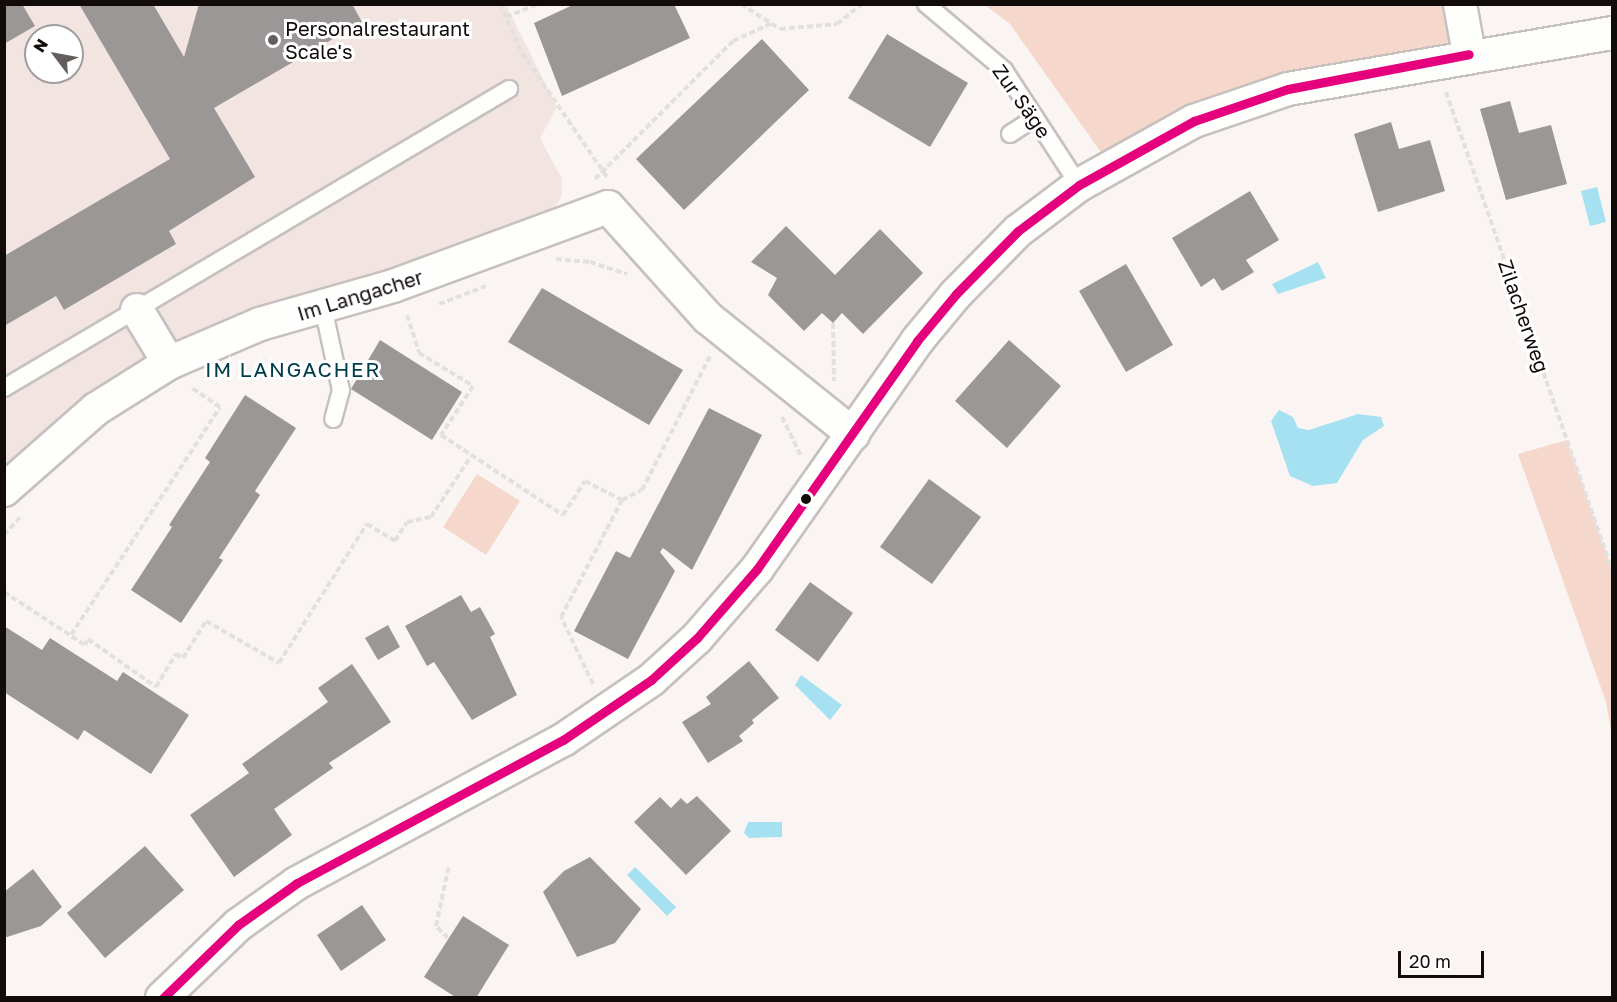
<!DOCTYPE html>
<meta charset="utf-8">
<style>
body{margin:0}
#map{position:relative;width:1617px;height:1002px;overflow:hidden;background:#faf5f3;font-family:"Golos Text",sans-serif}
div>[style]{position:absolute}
.built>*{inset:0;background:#f2e5e1}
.green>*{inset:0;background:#f6d7cb}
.water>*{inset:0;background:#a6e1f2}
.building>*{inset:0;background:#9b9796}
.path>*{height:4px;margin-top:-2px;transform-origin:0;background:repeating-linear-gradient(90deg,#e2e1df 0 6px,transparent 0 9px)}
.roads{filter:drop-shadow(2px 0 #c6c1bf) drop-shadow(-2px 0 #c6c1bf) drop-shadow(0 2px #c6c1bf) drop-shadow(0 -2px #c6c1bf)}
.service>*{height:16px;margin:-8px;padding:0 8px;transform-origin:8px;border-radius:8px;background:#fefefd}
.minor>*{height:32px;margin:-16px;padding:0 16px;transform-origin:16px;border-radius:16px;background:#fefefd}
.bus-1>*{height:9px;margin:-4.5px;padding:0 4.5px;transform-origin:4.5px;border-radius:4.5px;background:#e5007d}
.dots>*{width:16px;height:16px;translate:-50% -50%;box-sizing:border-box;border:3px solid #fff;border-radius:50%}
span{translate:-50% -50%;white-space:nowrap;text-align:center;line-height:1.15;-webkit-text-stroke:6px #fff;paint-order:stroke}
.poi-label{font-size:20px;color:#110c0a}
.left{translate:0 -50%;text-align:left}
.street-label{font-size:20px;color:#110c0a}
.neighbourhood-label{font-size:21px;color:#003b49;letter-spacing:1.5px}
.frame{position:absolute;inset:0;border:6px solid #110c0a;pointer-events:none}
.north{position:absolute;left:24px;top:24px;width:60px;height:60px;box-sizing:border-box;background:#fff;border:2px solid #a09e9d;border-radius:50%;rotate:302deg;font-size:16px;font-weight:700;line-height:24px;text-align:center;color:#110c0a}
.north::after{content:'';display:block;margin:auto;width:21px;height:27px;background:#635e5c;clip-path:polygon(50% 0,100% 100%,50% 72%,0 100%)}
.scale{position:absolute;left:1398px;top:951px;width:86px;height:27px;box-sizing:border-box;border:3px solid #110c0a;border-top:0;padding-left:8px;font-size:18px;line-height:21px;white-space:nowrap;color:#110c0a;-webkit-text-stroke:4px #fff;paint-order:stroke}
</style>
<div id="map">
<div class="built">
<div style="clip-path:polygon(evenodd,5px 5px,506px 5px,557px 107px,540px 138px,562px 179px,561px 197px,553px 212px,409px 268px,276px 303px,205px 330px,174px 345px,5px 474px,5px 5px,36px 36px,72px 36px,72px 72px,36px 72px,36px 36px)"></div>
</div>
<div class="green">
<div style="clip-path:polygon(985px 5px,1460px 5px,1469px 54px,1288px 89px,1110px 165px,1010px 24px)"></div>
<div style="clip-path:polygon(1567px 440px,1612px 570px,1612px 737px,1606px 702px,1518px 454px)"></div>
<div style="clip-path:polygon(477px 474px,520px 501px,486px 555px,443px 527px)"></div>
</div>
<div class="water">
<div style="clip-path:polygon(1597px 187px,1606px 222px,1590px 226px,1581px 191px)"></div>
<div style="clip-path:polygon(1318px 262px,1326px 278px,1278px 294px,1272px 284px)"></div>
<div style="clip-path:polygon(1279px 410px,1293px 417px,1298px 428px,1309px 430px,1358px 414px,1381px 417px,1384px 426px,1363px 440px,1337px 483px,1313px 486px,1290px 476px,1271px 421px)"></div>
<div style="clip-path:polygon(801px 675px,842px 705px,830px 720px,795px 685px)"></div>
<div style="clip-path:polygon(748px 822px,782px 822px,782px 837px,749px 838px,744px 833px)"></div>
<div style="clip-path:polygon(635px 867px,676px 907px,667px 916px,627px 875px)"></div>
</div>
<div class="building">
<div style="clip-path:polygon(4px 4px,22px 4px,35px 26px,4px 44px)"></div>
<div style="clip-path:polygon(79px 4px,153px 4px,184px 57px,199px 4px,352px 4px,362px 22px,214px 108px,255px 177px,169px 231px,176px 244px,64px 310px,56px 296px,4px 326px,4px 256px,170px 159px)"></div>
<div style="clip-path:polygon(575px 4px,674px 4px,690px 38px,562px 96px,534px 23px)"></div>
<div style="clip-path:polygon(887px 34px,968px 83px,930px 147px,848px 98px)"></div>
<div style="clip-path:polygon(762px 39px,809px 90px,684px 210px,636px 159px)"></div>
<div style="clip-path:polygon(1510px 101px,1519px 133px,1551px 125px,1567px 184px,1506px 200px,1480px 109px)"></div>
<div style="clip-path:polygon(1391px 122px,1399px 149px,1430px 140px,1445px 191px,1378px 212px,1354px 134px)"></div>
<div style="clip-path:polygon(1250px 191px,1279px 240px,1246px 260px,1254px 272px,1222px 291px,1214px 278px,1201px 287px,1172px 238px)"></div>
<div style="clip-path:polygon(786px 226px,835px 275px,880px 229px,923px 273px,863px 334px,842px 313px,833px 323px,822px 313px,804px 331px,768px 295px,777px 278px,751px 262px)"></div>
<div style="clip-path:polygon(1126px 264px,1173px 345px,1126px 372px,1079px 291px)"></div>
<div style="clip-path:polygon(542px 288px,683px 370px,649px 425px,508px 342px)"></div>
<div style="clip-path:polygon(380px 340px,462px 392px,432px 440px,351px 389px)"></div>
<div style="clip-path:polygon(1009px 340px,1061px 386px,1007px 448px,955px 401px)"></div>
<div style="clip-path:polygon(245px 395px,296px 428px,255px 491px,260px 495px,219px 558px,223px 560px,181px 623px,131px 590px,172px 527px,169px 525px,210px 462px,205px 458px)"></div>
<div style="clip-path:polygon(709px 408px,762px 435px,692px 570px,663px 548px,660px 552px,675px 571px,628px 659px,574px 631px,616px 551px,630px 558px)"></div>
<div style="clip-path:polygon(929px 479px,981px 517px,932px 584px,880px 547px)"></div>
<div style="clip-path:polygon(810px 582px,853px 613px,818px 662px,775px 630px)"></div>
<div style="clip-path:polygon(461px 595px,471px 612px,480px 607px,495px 634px,490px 637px,517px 695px,472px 720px,434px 662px,427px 666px,405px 626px)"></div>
<div style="clip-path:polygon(388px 625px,400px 647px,378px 660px,365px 638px)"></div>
<div style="clip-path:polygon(4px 626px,42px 650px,50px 638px,117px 681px,123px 672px,189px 715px,151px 774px,84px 730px,78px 740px,4px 692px)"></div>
<div style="clip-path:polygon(749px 661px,779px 698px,752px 720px,754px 723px,739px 736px,743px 741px,708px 763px,682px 722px,711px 704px,706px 697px)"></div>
<div style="clip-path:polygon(352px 664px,391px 722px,329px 763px,333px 768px,274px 809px,292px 835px,234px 877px,190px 815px,249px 773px,242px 764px,328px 702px,318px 688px)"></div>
<div style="clip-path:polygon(697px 796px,731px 831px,686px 875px,634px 822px,660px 797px,671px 808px,681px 798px,687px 804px)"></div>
<div style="clip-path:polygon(145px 846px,184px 890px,105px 958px,67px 913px)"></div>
<div style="clip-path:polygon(590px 857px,641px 909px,615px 943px,577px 957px,543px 892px,564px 871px)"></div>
<div style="clip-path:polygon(33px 869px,62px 907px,41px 926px,4px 938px,4px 892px)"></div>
<div style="clip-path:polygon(362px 905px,386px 940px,341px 971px,317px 935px)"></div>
<div style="clip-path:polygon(463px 916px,509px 945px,476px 998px,457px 998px,424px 977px)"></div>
</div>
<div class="path">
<div style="left:500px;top:4px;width:54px;rotate:65.8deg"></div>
<div style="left:522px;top:53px;width:150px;rotate:55.6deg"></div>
<div style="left:741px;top:4px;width:46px;rotate:32.7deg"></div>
<div style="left:780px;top:29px;width:57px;rotate:-5deg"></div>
<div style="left:837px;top:24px;width:32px;rotate:-39deg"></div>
<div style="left:506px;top:17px;width:35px;rotate:-22deg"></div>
<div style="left:1446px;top:92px;width:506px;rotate:70.85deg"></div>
<div style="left:595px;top:179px;width:195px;rotate:-45deg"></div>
<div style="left:733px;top:41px;width:41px;rotate:-24.7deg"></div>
<div style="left:556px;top:259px;width:34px;rotate:5deg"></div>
<div style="left:590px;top:262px;width:39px;rotate:18deg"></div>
<div style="left:439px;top:304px;width:50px;rotate:-21deg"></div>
<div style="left:407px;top:315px;width:40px;rotate:72deg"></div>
<div style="left:419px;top:353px;width:63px;rotate:31.4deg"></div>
<div style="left:473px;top:386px;width:59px;rotate:123.1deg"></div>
<div style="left:441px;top:435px;width:146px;rotate:33.3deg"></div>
<div style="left:563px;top:515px;width:40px;rotate:-57.1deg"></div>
<div style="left:585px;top:481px;width:42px;rotate:27.2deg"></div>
<div style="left:833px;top:323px;width:58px;rotate:89deg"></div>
<div style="left:782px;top:417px;width:43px;rotate:64deg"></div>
<div style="left:4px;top:535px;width:27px;rotate:-48deg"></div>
<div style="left:4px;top:592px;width:97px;rotate:33.2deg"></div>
<div style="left:85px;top:645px;width:7px;rotate:-63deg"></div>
<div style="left:88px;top:639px;width:83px;rotate:35.2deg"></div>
<div style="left:156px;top:687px;width:39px;rotate:-59deg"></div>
<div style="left:176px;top:654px;width:8px;rotate:30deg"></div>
<div style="left:183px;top:658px;width:44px;rotate:-58.1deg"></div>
<div style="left:206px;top:621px;width:84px;rotate:29.9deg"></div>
<div style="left:279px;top:663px;width:165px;rotate:-57.7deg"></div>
<div style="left:367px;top:524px;width:33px;rotate:31deg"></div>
<div style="left:395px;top:541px;width:22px;rotate:-58deg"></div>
<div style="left:407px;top:522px;width:25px;rotate:-12deg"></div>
<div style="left:431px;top:517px;width:73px;rotate:-56.7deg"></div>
<div style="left:71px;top:635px;width:272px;rotate:-56.8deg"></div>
<div style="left:220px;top:407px;width:36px;rotate:-146deg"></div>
<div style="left:593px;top:684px;width:74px;rotate:-115.5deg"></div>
<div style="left:561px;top:617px;width:132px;rotate:-62.5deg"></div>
<div style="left:622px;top:500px;width:22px;rotate:-27deg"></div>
<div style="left:642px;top:490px;width:150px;rotate:-63.1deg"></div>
<div style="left:448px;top:938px;width:17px;rotate:-135deg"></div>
<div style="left:436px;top:926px;width:62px;rotate:-78deg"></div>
</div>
<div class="roads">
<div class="service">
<div style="left:926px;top:4px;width:102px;rotate:40.2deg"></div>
<div style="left:1004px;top:70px;width:137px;rotate:56.9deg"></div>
<div style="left:1010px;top:134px;width:30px;rotate:-33deg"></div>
<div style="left:323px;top:307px;width:85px;rotate:77.8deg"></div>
<div style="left:341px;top:390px;width:30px;rotate:105deg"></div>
<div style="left:4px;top:388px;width:587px;rotate:-30.63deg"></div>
</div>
<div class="minor">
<div style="left:1460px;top:4px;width:51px;rotate:79.8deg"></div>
<div style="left:137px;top:310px;width:62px;rotate:58.9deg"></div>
<div style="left:4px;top:490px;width:123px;rotate:-41.4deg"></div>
<div style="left:96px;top:409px;width:86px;rotate:-32.2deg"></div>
<div style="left:169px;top:363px;width:99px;rotate:-23.2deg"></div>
<div style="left:260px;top:324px;width:138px;rotate:-15.9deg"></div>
<div style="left:393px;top:286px;width:229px;rotate:-20.2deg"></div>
<div style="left:608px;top:207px;width:149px;rotate:48deg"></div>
<div style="left:708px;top:318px;width:186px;rotate:38.7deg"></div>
<div style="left:162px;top:998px;width:105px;rotate:-43.8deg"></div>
<div style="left:238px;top:925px;width:72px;rotate:-35.4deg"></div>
<div style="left:297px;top:883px;width:302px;rotate:-28.3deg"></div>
<div style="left:563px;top:740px;width:107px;rotate:-34.3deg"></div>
<div style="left:651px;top:680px;width:62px;rotate:-42.4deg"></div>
<div style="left:697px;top:638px;width:91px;rotate:-49deg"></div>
<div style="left:757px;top:569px;width:279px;rotate:-54.9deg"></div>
<div style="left:917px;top:341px;width:61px;rotate:-50.3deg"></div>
<div style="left:956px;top:294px;width:88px;rotate:-45.5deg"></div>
<div style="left:1018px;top:231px;width:76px;rotate:-37deg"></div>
<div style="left:1079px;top:185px;width:132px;rotate:-29.1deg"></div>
<div style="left:1194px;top:121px;width:99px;rotate:-18.8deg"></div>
<div style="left:1288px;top:89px;width:329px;rotate:-9.8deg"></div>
</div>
</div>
<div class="bus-1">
<div style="left:163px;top:998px;width:105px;rotate:-44.2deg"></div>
<div style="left:238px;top:925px;width:72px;rotate:-35.4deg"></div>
<div style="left:297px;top:883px;width:302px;rotate:-28.3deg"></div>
<div style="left:563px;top:740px;width:107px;rotate:-34.3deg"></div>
<div style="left:651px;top:680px;width:62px;rotate:-42.4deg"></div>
<div style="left:697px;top:638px;width:91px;rotate:-49deg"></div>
<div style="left:757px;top:569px;width:279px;rotate:-54.9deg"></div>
<div style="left:917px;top:341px;width:61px;rotate:-50.3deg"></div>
<div style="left:956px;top:294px;width:88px;rotate:-45.5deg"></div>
<div style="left:1018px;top:231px;width:76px;rotate:-37deg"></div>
<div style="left:1079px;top:185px;width:132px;rotate:-29.1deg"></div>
<div style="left:1194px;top:121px;width:99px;rotate:-18.8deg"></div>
<div style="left:1288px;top:89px;width:184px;rotate:-10.9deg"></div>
</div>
<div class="dots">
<div style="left:273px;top:40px;background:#635e5c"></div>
<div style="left:806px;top:499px;background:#110c0a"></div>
</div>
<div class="poi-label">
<span class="left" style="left:285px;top:40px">Personalrestaurant<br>Scale's</span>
</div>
<div class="street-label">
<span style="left:1022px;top:101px;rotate:55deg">Zur Säge</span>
<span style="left:360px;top:295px;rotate:-17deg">Im Langacher</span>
<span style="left:1524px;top:316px;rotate:71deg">Zilacherweg</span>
</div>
<div class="neighbourhood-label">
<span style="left:293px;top:369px">IM LANGACHER</span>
</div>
<div class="frame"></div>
<div class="north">N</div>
<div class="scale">20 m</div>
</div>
